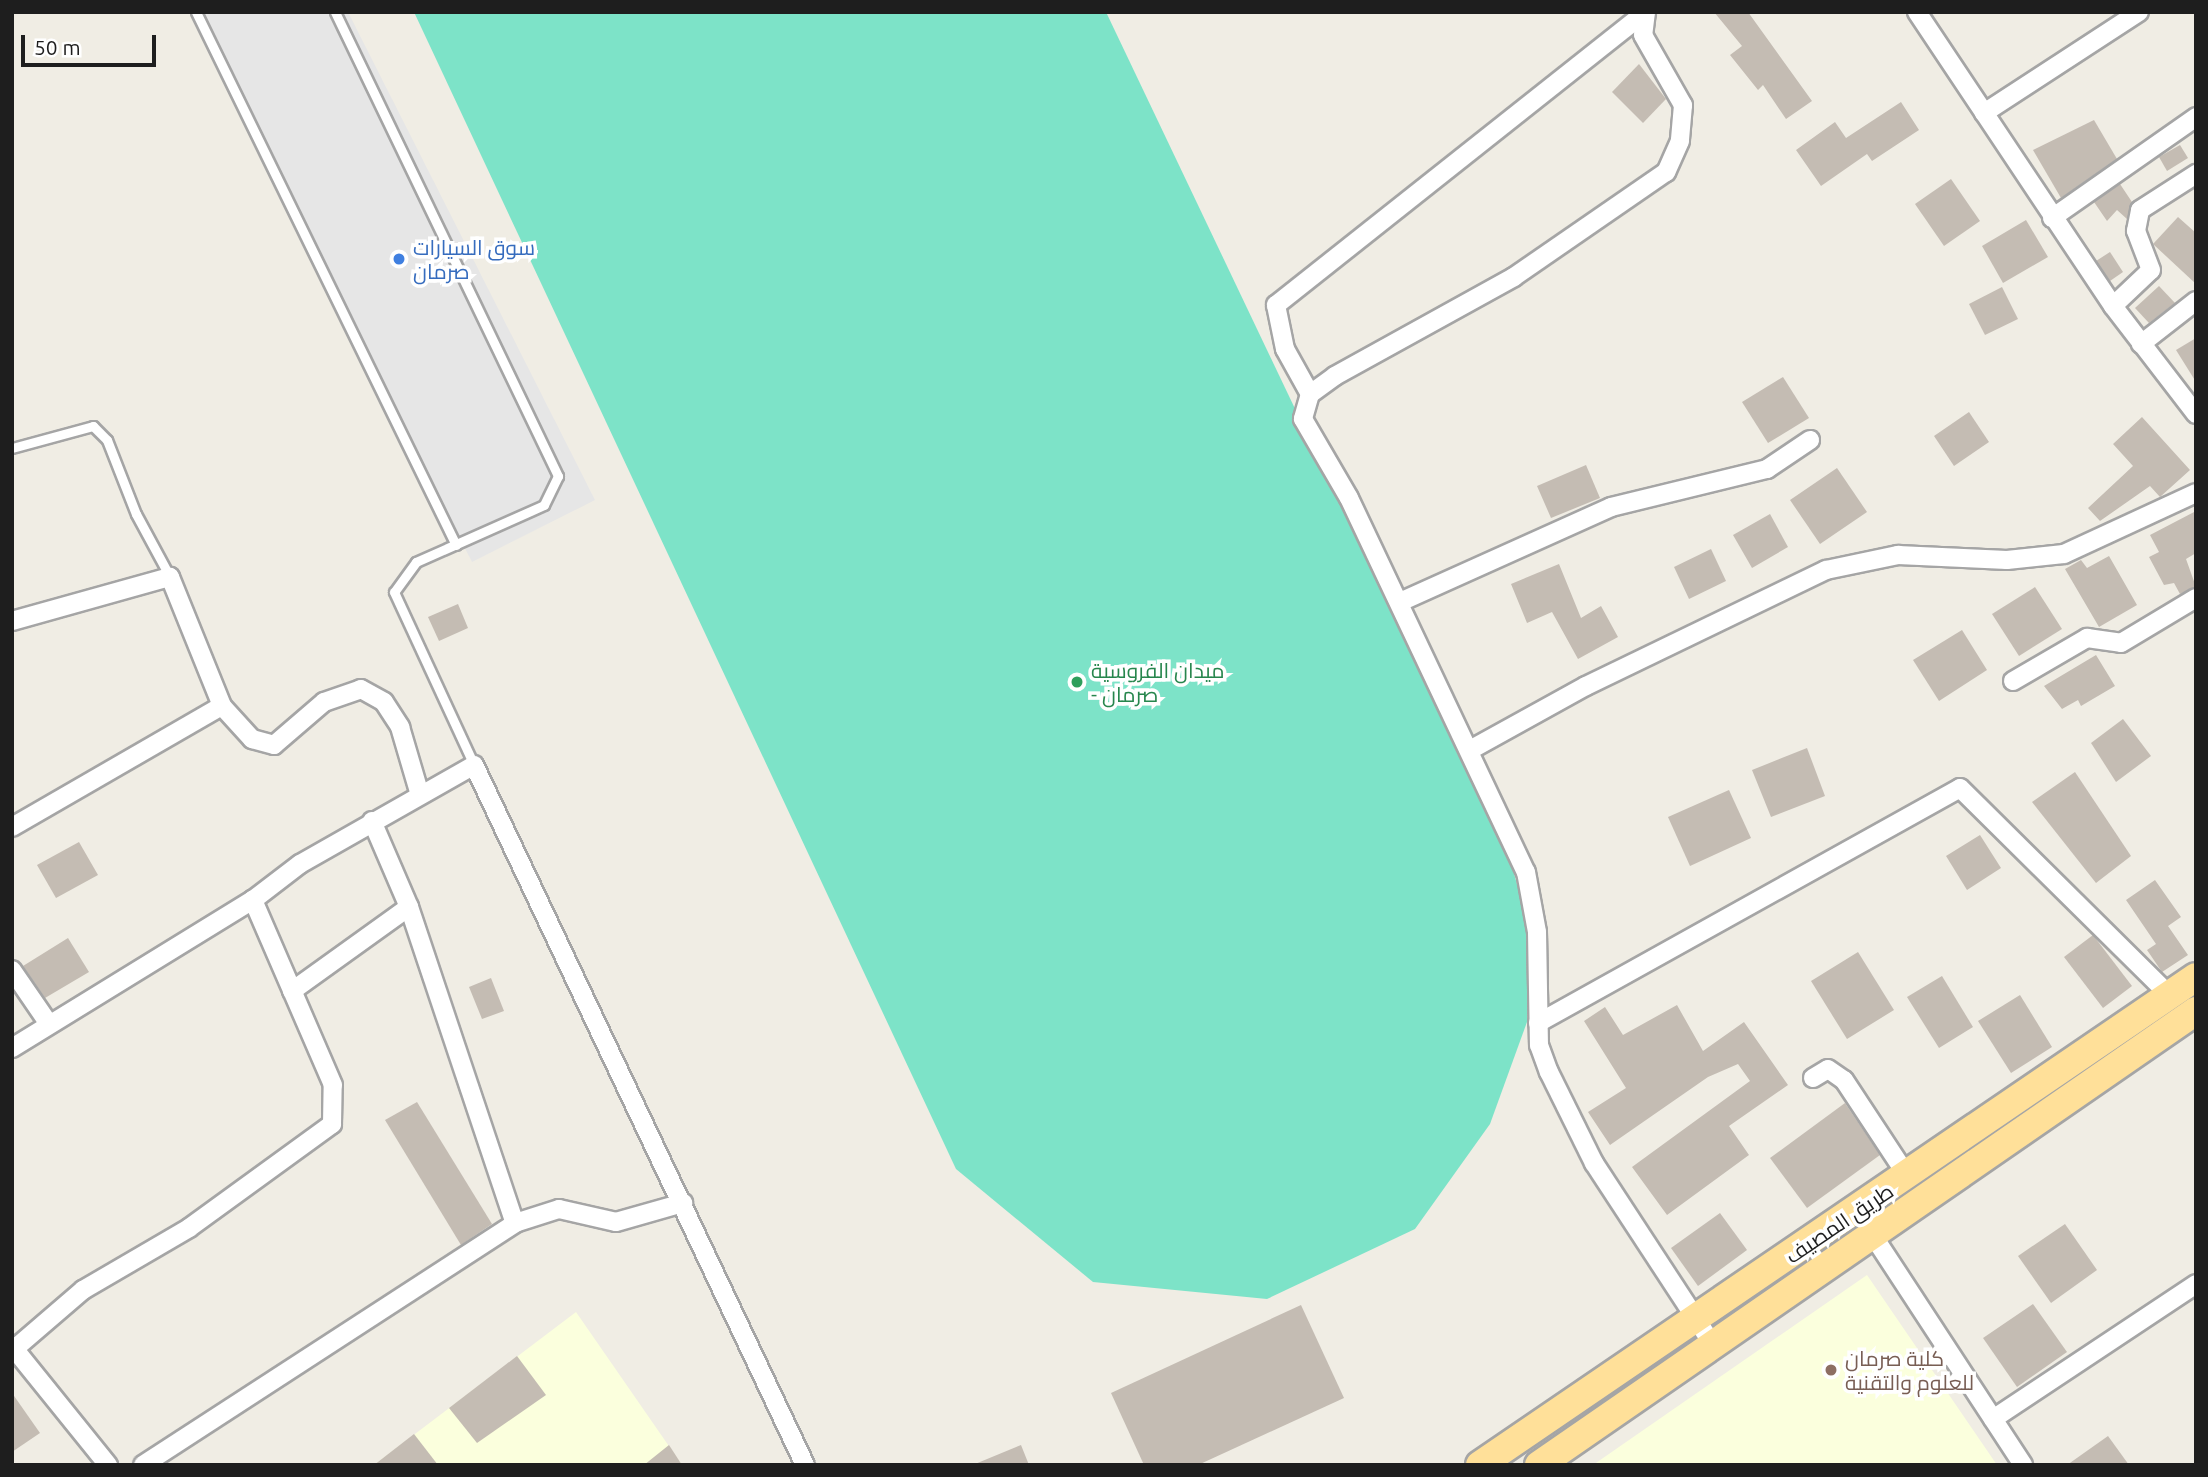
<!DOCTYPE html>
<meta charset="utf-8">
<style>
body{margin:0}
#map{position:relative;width:2208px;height:1477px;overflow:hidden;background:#f0ede4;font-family:Ubuntu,Cairo,sans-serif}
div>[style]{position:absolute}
.education>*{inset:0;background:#fbffdd}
.pitch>*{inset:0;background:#7de3c8}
.parking>*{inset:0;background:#e6e6e6}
.building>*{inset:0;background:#c4bcb3}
.roads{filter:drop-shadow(2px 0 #a5a5a5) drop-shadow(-2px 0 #a5a5a5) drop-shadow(0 2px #a5a5a5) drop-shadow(0 -2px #a5a5a5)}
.lane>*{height:9px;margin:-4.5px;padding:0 4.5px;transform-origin:4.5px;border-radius:4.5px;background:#fff}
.street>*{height:18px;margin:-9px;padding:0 9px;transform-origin:9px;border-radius:9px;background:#fff}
.primary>*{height:28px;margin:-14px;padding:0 14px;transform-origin:14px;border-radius:14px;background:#ffe099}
.dots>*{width:19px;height:19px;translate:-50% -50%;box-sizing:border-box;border:4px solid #fff;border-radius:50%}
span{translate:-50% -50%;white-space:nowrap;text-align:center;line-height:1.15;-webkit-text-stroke:7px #fff;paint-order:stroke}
.shop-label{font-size:21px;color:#366cbe}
.left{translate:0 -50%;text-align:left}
.leisure-label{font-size:21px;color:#27864d}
.street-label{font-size:21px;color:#1e1e1e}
.education-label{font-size:21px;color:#785e54}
.frame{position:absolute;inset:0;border:14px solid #1e1e1e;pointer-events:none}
.scale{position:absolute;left:21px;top:35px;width:135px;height:32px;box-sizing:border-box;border:4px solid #1e1e1e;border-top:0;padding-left:9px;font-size:21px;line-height:24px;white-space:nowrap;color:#1e1e1e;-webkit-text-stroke:5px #fff;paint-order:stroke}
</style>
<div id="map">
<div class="education">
<div style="clip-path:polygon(1867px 1275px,1997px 1465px,1593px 1465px)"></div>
<div style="clip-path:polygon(576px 1312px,682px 1465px,374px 1465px)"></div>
</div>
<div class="pitch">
<div style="clip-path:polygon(414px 12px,1106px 12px,1511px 862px,1527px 922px,1527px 1022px,1490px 1124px,1415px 1229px,1267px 1299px,1093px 1282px,956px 1169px)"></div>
</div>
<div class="parking">
<div style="clip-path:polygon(194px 12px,348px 12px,595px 500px,472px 562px)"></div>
</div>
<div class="building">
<div style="clip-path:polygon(1714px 12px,1748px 12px,1812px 101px,1786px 119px,1763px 85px,1758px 90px,1730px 55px,1742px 46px)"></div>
<div style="clip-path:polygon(1639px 64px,1666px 99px,1643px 123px,1612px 92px)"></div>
<div style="clip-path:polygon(1901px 102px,1919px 130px,1872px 161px,1867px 154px,1821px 186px,1796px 150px,1835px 122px,1846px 138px)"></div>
<div style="clip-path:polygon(2094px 120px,2117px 159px,2061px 198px,2033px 150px)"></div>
<div style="clip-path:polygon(2180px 145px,2188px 158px,2167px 171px,2159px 157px)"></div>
<div style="clip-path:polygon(1951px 179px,1980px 221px,1944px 246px,1915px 204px)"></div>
<div style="clip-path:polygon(2120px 184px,2132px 202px,2127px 219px,2117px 210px,2107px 221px,2094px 202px)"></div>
<div style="clip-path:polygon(2178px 217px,2196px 233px,2196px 284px,2153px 244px)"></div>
<div style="clip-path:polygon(2026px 220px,2048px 257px,2003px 283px,1982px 246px)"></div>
<div style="clip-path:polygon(2110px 252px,2123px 272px,2110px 281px,2096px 261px)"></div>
<div style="clip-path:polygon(2159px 286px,2175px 303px,2149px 323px,2135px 308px)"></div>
<div style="clip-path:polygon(2002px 287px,2018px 319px,1985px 335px,1969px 304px)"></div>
<div style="clip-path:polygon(2196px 338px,2196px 382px,2176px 350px)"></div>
<div style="clip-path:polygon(1783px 377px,1809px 418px,1768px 443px,1742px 402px)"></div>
<div style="clip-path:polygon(1969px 412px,1989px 442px,1954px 466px,1934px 436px)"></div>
<div style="clip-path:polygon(2142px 417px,2190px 470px,2160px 497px,2150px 486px,2100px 521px,2088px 508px,2133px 466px,2113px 444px)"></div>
<div style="clip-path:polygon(1586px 465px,1600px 498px,1551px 518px,1537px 486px)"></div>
<div style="clip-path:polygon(1837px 468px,1867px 512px,1820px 544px,1790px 500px)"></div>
<div style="clip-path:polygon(2196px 511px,2196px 553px,2186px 559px,2196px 587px,2180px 594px,2174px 583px,2164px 585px,2149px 557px,2159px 552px,2150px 535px)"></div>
<div style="clip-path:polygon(1770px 514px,1788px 547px,1752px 568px,1733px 535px)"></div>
<div style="clip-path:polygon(1711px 549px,1726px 581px,1689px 599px,1674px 567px)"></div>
<div style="clip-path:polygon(2109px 556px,2137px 605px,2099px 627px,2065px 569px,2081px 560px,2087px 568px)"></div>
<div style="clip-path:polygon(1559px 564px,1581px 618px,1601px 606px,1618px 637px,1578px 659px,1552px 612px,1527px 623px,1511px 584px)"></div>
<div style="clip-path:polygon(2035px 587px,2062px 629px,2019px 656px,1992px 614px)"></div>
<div style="clip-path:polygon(458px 604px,468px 628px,439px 641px,428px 617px)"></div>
<div style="clip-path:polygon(1962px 630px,1987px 670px,1939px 701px,1913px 660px)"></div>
<div style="clip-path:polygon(2096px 655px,2115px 686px,2081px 706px,2078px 700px,2062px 709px,2044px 686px)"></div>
<div style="clip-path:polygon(2123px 719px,2151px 756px,2116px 782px,2091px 743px)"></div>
<div style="clip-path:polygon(1807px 748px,1825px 796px,1771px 817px,1752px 770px)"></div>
<div style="clip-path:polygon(2075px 772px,2131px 856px,2096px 883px,2032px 802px)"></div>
<div style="clip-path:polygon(1729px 790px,1751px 838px,1690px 866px,1668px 817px)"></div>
<div style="clip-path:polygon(1980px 835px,2001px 868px,1967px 890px,1946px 856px)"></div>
<div style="clip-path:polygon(79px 842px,98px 875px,56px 898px,37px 865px)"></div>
<div style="clip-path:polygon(2155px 880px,2181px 917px,2168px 926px,2188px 955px,2162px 972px,2147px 950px,2156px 944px,2126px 900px)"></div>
<div style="clip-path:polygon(2093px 935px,2132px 986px,2103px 1008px,2064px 957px)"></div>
<div style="clip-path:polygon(68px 938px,89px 972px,45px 998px,23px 966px)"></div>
<div style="clip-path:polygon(1858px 952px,1894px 1010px,1847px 1039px,1811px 981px)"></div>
<div style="clip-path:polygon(1942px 976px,1973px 1027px,1939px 1048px,1907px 997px)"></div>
<div style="clip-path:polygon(491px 978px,504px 1011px,482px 1019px,469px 987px)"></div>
<div style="clip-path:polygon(2020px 995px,2052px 1047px,2011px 1073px,1978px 1021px)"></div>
<div style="clip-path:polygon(1677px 1005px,1703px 1051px,1744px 1022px,1788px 1085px,1729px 1126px,1749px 1155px,1667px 1215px,1632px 1167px,1750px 1081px,1738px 1064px,1708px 1077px,1610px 1145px,1588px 1112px,1626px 1088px,1584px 1021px,1605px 1007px,1623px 1035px)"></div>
<div style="clip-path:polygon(417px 1102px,492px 1224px,461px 1245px,385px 1120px)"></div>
<div style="clip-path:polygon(1845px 1103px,1880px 1155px,1807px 1208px,1770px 1158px)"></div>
<div style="clip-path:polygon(1720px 1213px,1747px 1250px,1698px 1286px,1671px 1248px)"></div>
<div style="clip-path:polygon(2065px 1224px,2097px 1270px,2051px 1303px,2018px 1256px)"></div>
<div style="clip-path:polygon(2033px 1304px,2067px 1352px,2017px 1387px,1983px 1338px)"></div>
<div style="clip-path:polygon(1301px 1305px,1344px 1398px,1198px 1465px,1144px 1465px,1111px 1393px)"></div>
<div style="clip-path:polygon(517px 1356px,546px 1395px,477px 1443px,449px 1408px)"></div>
<div style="clip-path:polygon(12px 1393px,40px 1433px,12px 1452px)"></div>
<div style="clip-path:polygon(414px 1434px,438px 1465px,374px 1465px)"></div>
<div style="clip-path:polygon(2108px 1436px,2129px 1465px,2067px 1465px)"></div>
<div style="clip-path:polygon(669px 1445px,682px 1465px,644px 1465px)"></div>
<div style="clip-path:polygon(1021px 1445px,1029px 1465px,975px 1465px,975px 1464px)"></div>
</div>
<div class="roads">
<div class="lane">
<div style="left:196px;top:12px;width:593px;rotate:64deg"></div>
<div style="left:335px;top:12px;width:515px;rotate:64.33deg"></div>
<div style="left:558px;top:476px;width:32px;rotate:116deg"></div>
<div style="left:544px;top:505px;width:140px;rotate:156deg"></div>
<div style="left:416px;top:562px;width:37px;rotate:126deg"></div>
<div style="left:394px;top:592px;width:191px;rotate:65.2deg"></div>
<div style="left:12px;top:448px;width:84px;rotate:-15.2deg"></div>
<div style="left:93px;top:426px;width:20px;rotate:45deg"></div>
<div style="left:107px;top:440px;width:79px;rotate:68.6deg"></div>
<div style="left:136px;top:514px;width:72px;rotate:61.6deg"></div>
</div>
<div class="street">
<div style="left:1646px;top:12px;width:23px;rotate:97deg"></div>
<div style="left:1643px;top:35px;width:81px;rotate:60.3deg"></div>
<div style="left:1683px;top:105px;width:36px;rotate:95deg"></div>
<div style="left:1680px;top:141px;width:34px;rotate:114deg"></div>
<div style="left:1666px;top:172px;width:185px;rotate:145.4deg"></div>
<div style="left:1514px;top:277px;width:205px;rotate:151.1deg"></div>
<div style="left:1335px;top:376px;width:31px;rotate:144deg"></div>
<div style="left:1310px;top:394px;width:26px;rotate:106deg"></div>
<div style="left:1303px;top:419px;width:91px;rotate:59.8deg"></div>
<div style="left:1349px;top:498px;width:414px;rotate:64.7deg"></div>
<div style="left:1526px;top:872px;width:61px;rotate:79.6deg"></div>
<div style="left:1537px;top:932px;width:113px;rotate:89deg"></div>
<div style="left:1539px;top:1045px;width:29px;rotate:70deg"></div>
<div style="left:1549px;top:1072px;width:102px;rotate:63.7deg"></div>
<div style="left:1594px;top:1163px;width:217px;rotate:56.8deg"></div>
<div style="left:1917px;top:12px;width:353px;rotate:56.3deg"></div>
<div style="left:2113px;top:306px;width:136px;rotate:52.5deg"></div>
<div style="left:1984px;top:113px;width:185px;rotate:-33.1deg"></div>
<div style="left:2052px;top:218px;width:176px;rotate:-35deg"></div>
<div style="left:2113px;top:306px;width:52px;rotate:-43.5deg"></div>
<div style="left:2151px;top:270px;width:42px;rotate:-111deg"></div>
<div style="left:2136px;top:231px;width:21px;rotate:-79deg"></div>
<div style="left:2140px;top:210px;width:67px;rotate:-32.7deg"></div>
<div style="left:2141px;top:344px;width:70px;rotate:-38deg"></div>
<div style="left:1310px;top:394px;width:51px;rotate:-119.1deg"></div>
<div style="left:1285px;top:349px;width:45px;rotate:-101.6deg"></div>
<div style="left:1276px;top:305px;width:472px;rotate:-38.4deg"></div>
<div style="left:1400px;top:602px;width:231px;rotate:-24.2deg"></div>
<div style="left:1611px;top:507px;width:161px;rotate:-13.7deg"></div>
<div style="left:1767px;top:469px;width:52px;rotate:-34deg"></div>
<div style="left:12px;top:621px;width:164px;rotate:-15.6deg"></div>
<div style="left:170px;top:577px;width:139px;rotate:68deg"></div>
<div style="left:222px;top:706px;width:45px;rotate:47.7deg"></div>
<div style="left:252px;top:739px;width:23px;rotate:15deg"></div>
<div style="left:274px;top:745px;width:66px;rotate:-40.7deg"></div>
<div style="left:324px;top:702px;width:39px;rotate:-19deg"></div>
<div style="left:361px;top:689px;width:26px;rotate:29deg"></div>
<div style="left:384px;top:702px;width:30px;rotate:57deg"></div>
<div style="left:400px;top:727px;width:71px;rotate:73.6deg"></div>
<div style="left:2013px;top:681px;width:86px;rotate:-30.2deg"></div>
<div style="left:2087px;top:638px;width:34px;rotate:8deg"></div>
<div style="left:2121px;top:643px;width:87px;rotate:-31deg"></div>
<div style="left:1470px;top:750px;width:132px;rotate:-28.9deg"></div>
<div style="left:1586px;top:686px;width:267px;rotate:-25.8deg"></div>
<div style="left:1826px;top:570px;width:74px;rotate:-11.8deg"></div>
<div style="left:1898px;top:555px;width:109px;rotate:2.6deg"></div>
<div style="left:2007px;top:560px;width:57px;rotate:-6deg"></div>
<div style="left:2064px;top:554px;width:145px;rotate:-24.8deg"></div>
<div style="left:372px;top:821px;width:94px;rotate:66.7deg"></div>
<div style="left:409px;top:907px;width:333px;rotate:71.5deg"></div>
<div style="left:12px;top:827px;width:242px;rotate:-30deg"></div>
<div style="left:12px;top:970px;width:65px;rotate:55.6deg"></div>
<div style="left:292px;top:991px;width:144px;rotate:-35.7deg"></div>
<div style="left:1538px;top:1023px;width:483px;rotate:-29.1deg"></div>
<div style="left:1960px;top:788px;width:296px;rotate:44.7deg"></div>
<div style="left:12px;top:1048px;width:283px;rotate:-31.6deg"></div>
<div style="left:253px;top:900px;width:59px;rotate:-37.5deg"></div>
<div style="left:300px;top:864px;width:200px;rotate:-29.6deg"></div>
<div style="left:474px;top:765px;width:774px;rotate:64.69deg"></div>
<div style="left:1813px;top:1078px;width:17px;rotate:-31deg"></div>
<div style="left:1828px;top:1069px;width:19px;rotate:35deg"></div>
<div style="left:1844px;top:1080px;width:116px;rotate:56.6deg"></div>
<div style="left:1872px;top:1234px;width:276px;rotate:56.8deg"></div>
<div style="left:12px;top:1346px;width:153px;rotate:51.1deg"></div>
<div style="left:12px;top:1351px;width:94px;rotate:-40.7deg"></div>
<div style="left:83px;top:1290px;width:123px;rotate:-30.3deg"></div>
<div style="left:189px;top:1228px;width:177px;rotate:-36deg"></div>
<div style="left:332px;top:1124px;width:39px;rotate:-89deg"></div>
<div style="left:333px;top:1085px;width:202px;rotate:-113.4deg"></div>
<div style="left:1993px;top:1419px;width:244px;rotate:-33.6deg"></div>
<div style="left:143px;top:1465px;width:444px;rotate:-33deg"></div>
<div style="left:515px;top:1223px;width:46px;rotate:-17.7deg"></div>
<div style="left:559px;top:1209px;width:58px;rotate:12.8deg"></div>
<div style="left:616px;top:1222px;width:70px;rotate:-15.8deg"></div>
</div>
<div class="primary">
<div style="left:1480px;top:1465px;width:866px;rotate:-34.28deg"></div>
<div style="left:1539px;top:1465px;width:799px;rotate:-34.65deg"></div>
</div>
</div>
<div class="dots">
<div style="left:399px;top:259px;background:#3f7fe0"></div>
<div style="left:1077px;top:682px;background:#2e9e5b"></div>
<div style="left:1831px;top:1370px;background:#8d6e63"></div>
</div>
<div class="shop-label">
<span class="left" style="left:413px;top:259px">سوق السيارات<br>صرمان</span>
</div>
<div class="leisure-label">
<span class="left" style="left:1091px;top:682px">ميدان الفروسية<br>- صرمان</span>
</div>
<div class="street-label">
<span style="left:1839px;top:1223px;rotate:-34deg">طريق المصيف</span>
</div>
<div class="education-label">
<span class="left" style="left:1845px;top:1370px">كلية صرمان<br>للعلوم والتقنية</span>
</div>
<div class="frame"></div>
<div class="scale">50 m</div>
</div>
